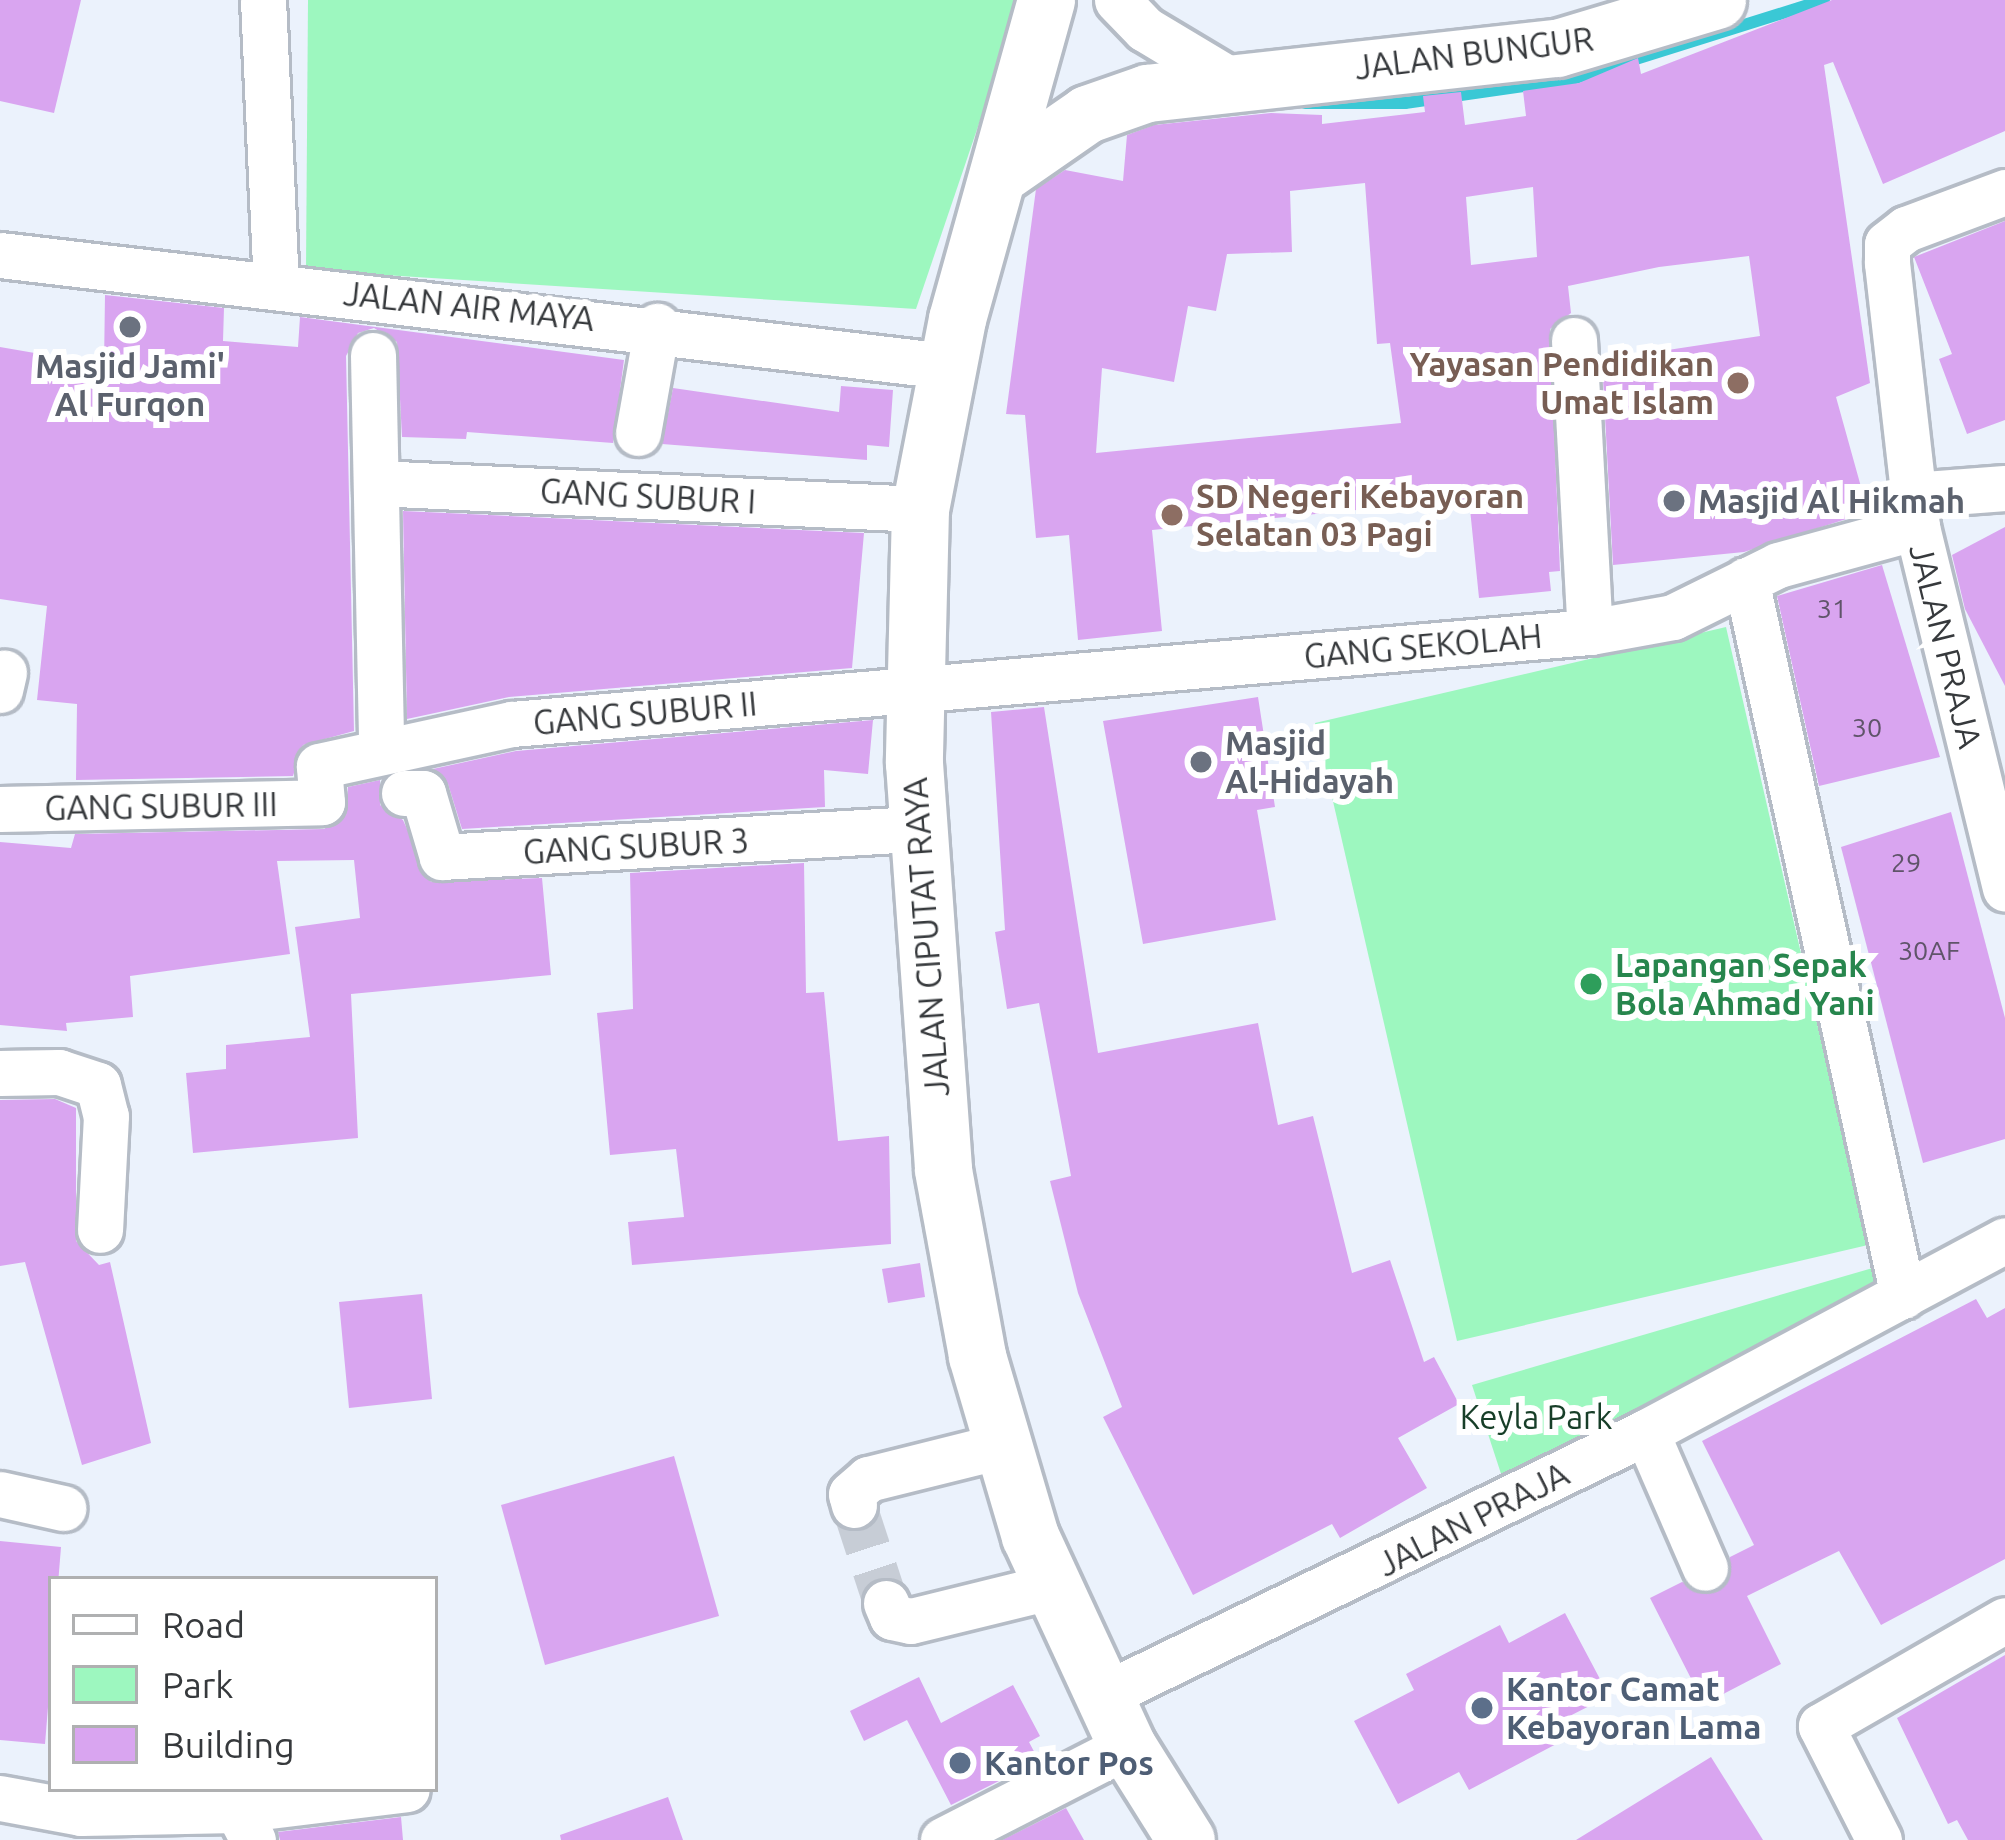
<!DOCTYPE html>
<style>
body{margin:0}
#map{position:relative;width:2005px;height:1840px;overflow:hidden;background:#ebf2fc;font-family:Ubuntu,sans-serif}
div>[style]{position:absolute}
.green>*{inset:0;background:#9df7bf}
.stream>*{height:12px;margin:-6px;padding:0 6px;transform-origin:6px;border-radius:6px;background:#3ac8d5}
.building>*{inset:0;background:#d9a5f0}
.minor-tunnel>*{height:45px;margin-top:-22.5px;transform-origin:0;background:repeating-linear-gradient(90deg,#c7cdd6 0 45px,transparent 0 67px)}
.roads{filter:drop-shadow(3px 0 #b5bcc6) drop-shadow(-3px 0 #b5bcc6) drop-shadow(0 3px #b5bcc6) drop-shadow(0 -3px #b5bcc6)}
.minor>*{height:45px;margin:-22.5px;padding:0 22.5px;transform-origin:22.5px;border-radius:22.5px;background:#fff}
.major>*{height:57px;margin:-28.5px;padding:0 28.5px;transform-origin:28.5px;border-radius:28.5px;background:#fff}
.dots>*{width:33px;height:33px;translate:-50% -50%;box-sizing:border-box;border:6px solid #fff;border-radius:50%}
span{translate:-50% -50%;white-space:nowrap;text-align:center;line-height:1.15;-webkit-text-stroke:12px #fff;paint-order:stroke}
.number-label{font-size:27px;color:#5f5469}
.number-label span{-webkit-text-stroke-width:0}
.street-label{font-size:33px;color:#36393c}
.education-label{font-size:33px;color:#785e54;font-weight:700}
.right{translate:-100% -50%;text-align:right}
.left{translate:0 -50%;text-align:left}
.worship-label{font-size:33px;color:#5b616d;font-weight:700}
.leisure-label{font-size:33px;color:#27864d;font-weight:700}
.park-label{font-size:33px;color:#173e28}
.service-label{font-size:33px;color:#4e5e75;font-weight:700}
.legend{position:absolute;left:48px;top:1576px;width:390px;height:216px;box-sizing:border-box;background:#fff;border:3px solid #afb0b1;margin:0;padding:15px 21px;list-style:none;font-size:36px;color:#36393c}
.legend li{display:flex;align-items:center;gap:24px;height:60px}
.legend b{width:60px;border:3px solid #afb0b1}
</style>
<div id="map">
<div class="green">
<div style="clip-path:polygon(308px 0,1021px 0,916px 309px,306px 270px)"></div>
<div style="clip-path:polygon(1726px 627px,1868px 1245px,1457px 1341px,1315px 723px)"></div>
<div style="clip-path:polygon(1876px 1267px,1888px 1294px,1505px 1486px,1472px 1385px)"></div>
</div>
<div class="stream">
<div style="left:1305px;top:103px;width:100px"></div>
<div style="left:1405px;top:103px;width:169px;rotate:-8.2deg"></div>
<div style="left:1572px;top:79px;width:264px;rotate:-17.4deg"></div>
</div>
<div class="building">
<div style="clip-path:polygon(0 0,81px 0,54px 113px,0 101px)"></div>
<div style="clip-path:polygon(evenodd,1832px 0,2005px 0,2005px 131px,1883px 184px,1833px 62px,1824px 65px,1870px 383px,1836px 397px,1868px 512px,1744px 552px,1613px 565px,1602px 360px,1760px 336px,1749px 256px,1659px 267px,1568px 286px,1571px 313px,1550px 329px,1560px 571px,1549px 572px,1551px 591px,1479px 598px,1469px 499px,1152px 530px,1162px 631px,1078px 640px,1069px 535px,1036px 538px,1025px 415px,1006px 414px,1036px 189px,1065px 170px,1123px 181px,1127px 135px,1154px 125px,1271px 113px,1322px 115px,1322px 124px,1425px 112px,1423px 96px,1461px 92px,1465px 125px,1526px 116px,1523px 91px,1579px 83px,1638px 58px,1641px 74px,1832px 0,1365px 183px,1377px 344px,1390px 343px,1401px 423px,1096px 453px,1102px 368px,1174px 382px,1188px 306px,1216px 311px,1227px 254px,1292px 252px,1290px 191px,1365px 183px,1832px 0,1533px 187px,1537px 257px,1471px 265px,1466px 197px,1533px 187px)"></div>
<div style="clip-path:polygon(2005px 221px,2005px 420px,1967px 434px,1939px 359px,1952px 354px,1914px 257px)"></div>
<div style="clip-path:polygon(105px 295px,224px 308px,223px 341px,298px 347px,300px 317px,624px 360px,613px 443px,467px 432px,466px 439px,402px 437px,397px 342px,374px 328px,358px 333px,346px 356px,354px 731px,303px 745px,293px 776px,76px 780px,77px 704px,37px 700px,47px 606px,0 599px,0 347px,104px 365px)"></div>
<div style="clip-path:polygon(841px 386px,893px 390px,889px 447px,867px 445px,867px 460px,662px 444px,673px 388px,839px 412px)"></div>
<div style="clip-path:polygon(403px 511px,864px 533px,852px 668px,509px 697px,407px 719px)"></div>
<div style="clip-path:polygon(2005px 527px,2005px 686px,1965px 609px,1952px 555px)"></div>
<div style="clip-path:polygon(1882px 565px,1940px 757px,1819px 786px,1777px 596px)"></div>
<div style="clip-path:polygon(1258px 697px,1275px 807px,1257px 810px,1276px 920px,1143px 944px,1103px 721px)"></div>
<div style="clip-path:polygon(1044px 707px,1098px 1053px,1258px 1023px,1278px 1125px,1313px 1116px,1352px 1273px,1390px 1260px,1424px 1362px,1434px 1357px,1459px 1404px,1398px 1438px,1427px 1488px,1340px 1538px,1332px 1524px,1193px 1595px,1103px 1417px,1122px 1407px,1078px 1293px,1050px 1181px,1071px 1176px,1039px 1003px,1007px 1009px,995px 932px,1005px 930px,991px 712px)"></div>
<div style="clip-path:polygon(873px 720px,868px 774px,824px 770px,825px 807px,462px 829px,448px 784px,433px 769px,516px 751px)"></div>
<div style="clip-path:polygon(380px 780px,380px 805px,403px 820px,431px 882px,542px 878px,551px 975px,351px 994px,358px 1138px,193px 1153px,186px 1073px,226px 1069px,226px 1045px,310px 1037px,295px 927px,360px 918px,354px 860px,277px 861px,290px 954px,130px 976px,133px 1017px,66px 1023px,67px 1031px,0 1025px,0 842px,71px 848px,75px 834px,324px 829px,346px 815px,348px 787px)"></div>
<div style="clip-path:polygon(1951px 812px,2005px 1018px,2005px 1139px,1923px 1163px,1841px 847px)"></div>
<div style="clip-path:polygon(804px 863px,806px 993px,824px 992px,838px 1141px,889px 1136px,891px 1244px,632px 1265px,628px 1222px,684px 1217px,676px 1149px,610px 1155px,597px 1013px,633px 1009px,630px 873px)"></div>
<div style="clip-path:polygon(55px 1099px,76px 1108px,76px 1241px,99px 1265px,110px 1262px,151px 1443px,82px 1465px,25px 1262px,0 1266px,0 1100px)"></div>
<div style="clip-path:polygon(920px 1263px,925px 1297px,888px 1303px,882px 1269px)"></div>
<div style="clip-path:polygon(422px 1294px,432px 1399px,349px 1408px,339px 1302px)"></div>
<div style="clip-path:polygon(1976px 1299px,1987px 1318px,2005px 1308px,2005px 1559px,1881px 1625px,1839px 1551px,1747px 1596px,1781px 1664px,1704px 1704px,1650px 1598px,1682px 1582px,1717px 1592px,1730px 1557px,1754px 1545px,1702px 1441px)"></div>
<div style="clip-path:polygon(674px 1456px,719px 1616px,545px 1665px,501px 1505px)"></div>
<div style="clip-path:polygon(0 1541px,61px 1547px,45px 1744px,0 1740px)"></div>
<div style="clip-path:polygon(1565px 1613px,1609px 1696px,1554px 1724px,1562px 1741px,1469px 1790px,1459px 1772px,1398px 1804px,1354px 1721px,1414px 1690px,1406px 1674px,1500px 1625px,1509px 1643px)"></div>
<div style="clip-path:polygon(2005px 1655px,2005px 1840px,1968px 1840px,1957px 1820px,1948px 1824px,1897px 1718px)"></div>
<div style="clip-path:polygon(919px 1677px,941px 1723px,1013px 1685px,1040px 1736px,1029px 1742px,1039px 1761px,951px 1805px,907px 1720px,864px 1741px,850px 1711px)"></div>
<div style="clip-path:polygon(1711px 1757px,1763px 1840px,1576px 1840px)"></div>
<div style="clip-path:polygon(668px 1797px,683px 1840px,561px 1840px,560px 1835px)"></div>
<div style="clip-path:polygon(1066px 1808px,1084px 1840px,1002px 1840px)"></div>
<div style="clip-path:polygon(401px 1817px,403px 1840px,280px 1840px,278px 1832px)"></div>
</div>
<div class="minor-tunnel">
<div style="left:854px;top:1505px;width:103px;rotate:71.9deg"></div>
</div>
<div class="roads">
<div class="minor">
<div style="left:263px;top:0;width:284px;rotate:87.4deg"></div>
<div style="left:1117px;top:0;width:40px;rotate:46deg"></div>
<div style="left:1145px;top:29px;width:93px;rotate:31deg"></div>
<div style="left:2005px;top:192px;width:106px;rotate:159.5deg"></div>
<div style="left:1906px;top:229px;width:24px;rotate:142deg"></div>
<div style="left:1887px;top:244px;width:19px;rotate:90deg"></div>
<div style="left:1887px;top:263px;width:266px;rotate:83.5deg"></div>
<div style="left:1917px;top:527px;width:372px;rotate:76.3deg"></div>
<div style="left:0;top:255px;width:952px;rotate:6.69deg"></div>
<div style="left:1574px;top:340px;width:292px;rotate:86.9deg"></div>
<div style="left:373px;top:355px;width:396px;rotate:88.8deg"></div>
<div style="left:638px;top:433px;width:109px;rotate:-79.9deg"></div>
<div style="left:376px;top:483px;width:545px;rotate:2.74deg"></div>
<div style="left:1912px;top:495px;width:93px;rotate:-4.3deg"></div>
<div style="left:1746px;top:580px;width:733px;rotate:77.63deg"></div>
<div style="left:0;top:690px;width:18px;rotate:-77deg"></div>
<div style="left:404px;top:793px;width:19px"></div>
<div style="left:423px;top:793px;width:67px;rotate:73.5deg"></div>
<div style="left:442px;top:857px;width:478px;rotate:-3.4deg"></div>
<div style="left:0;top:809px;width:322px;rotate:-1.2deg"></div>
<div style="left:322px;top:802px;width:36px;rotate:-95deg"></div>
<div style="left:319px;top:766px;width:198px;rotate:-12.3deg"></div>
<div style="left:512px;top:724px;width:1082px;rotate:-4.88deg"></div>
<div style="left:1590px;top:632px;width:84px;rotate:-10.2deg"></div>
<div style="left:1673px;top:617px;width:117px;rotate:-26.3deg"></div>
<div style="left:1778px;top:565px;width:144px;rotate:-15.3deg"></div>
<div style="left:0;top:1073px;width:59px;rotate:-1deg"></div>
<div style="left:59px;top:1072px;width:41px;rotate:18.4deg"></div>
<div style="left:98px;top:1085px;width:32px;rotate:76deg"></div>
<div style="left:106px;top:1116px;width:114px;rotate:93deg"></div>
<div style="left:1646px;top:1432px;width:148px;rotate:66.5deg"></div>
<div style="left:0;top:1494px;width:65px;rotate:12.5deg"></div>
<div style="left:854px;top:1505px;width:11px;rotate:-105deg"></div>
<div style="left:851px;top:1494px;width:23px;rotate:-41deg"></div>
<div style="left:868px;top:1479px;width:136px;rotate:-14deg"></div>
<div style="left:886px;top:1603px;width:15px;rotate:67deg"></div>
<div style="left:892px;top:1617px;width:19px;rotate:12deg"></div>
<div style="left:911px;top:1621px;width:142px;rotate:-13.8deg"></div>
<div style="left:1102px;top:1696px;width:605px;rotate:-25.89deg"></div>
<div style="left:1646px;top:1432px;width:407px;rotate:-28.1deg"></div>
<div style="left:0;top:1798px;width:82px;rotate:10.5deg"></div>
<div style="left:81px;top:1813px;width:156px;rotate:-1.1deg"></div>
<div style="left:237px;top:1810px;width:34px;rotate:62deg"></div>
<div style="left:237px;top:1810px;width:171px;rotate:-7deg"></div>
<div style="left:943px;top:1840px;width:207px;rotate:-27.1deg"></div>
<div style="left:1879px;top:1840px;width:128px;rotate:-117deg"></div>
<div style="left:1821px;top:1726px;width:212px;rotate:-29.9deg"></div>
</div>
<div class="major">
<div style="left:1046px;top:0;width:331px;rotate:105.6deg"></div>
<div style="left:957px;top:319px;width:194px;rotate:101deg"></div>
<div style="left:920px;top:509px;width:254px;rotate:91.4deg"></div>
<div style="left:914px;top:763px;width:408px;rotate:85.9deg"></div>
<div style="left:943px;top:1170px;width:189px;rotate:79.6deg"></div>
<div style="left:977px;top:1356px;width:188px;rotate:73.6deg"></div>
<div style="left:1030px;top:1536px;width:231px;rotate:65.2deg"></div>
<div style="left:1127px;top:1746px;width:111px;rotate:57.9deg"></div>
<div style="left:999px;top:175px;width:107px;rotate:-34.7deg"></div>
<div style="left:1087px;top:114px;width:64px;rotate:-19.3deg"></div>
<div style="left:1147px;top:93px;width:412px;rotate:-6.3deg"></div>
<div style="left:1557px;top:48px;width:167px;rotate:-16.7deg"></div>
</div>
</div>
<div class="dots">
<div style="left:130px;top:327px;background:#6b7280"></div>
<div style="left:1738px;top:383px;background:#8d6e63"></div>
<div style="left:1674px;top:501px;background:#6b7280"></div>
<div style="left:1172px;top:515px;background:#8d6e63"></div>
<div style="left:1201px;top:762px;background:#6b7280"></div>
<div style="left:1591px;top:984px;background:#2e9e5b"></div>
<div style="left:1482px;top:1708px;background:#5c6f8a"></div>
<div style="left:960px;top:1763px;background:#5c6f8a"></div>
</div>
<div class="number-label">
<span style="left:1832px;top:609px">31</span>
<span style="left:1867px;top:728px">30</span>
<span style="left:1906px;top:863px">29</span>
<span style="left:1929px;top:951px">30AF</span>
</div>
<div class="street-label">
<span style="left:1474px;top:53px;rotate:-7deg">JALAN BUNGUR</span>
<span style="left:469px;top:306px;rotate:6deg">JALAN AIR MAYA</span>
<span style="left:648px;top:496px;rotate:3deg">GANG SUBUR I</span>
<span style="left:1423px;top:646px;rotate:-5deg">GANG SEKOLAH</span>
<span style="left:1946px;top:646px;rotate:76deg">JALAN PRAJA</span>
<span style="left:645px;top:713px;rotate:-5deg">GANG SUBUR II</span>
<span style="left:161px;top:806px;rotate:-1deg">GANG SUBUR III</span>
<span style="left:636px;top:846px;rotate:-3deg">GANG SUBUR 3</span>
<span style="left:926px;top:937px;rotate:-94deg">JALAN CIPUTAT RAYA</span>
<span style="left:1473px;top:1519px;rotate:-27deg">JALAN PRAJA</span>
</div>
<div class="education-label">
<span class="right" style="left:1714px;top:383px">Yayasan Pendidikan<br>Umat Islam</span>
<span class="left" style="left:1196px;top:515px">SD Negeri Kebayoran<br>Selatan 03 Pagi</span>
</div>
<div class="worship-label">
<span style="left:130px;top:385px">Masjid Jami'<br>Al Furqon</span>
<span class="left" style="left:1698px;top:501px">Masjid Al Hikmah</span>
<span class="left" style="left:1225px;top:762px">Masjid<br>Al-Hidayah</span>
</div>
<div class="leisure-label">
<span class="left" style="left:1615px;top:984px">Lapangan Sepak<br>Bola Ahmad Yani</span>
</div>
<div class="park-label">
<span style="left:1536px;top:1417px">Keyla Park</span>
</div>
<div class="service-label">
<span class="left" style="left:1506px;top:1708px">Kantor Camat<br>Kebayoran Lama</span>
<span class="left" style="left:984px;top:1763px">Kantor Pos</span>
</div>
<ul class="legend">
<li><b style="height:15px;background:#fff"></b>Road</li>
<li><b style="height:33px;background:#9df7bf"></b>Park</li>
<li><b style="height:33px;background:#d9a5f0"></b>Building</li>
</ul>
</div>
